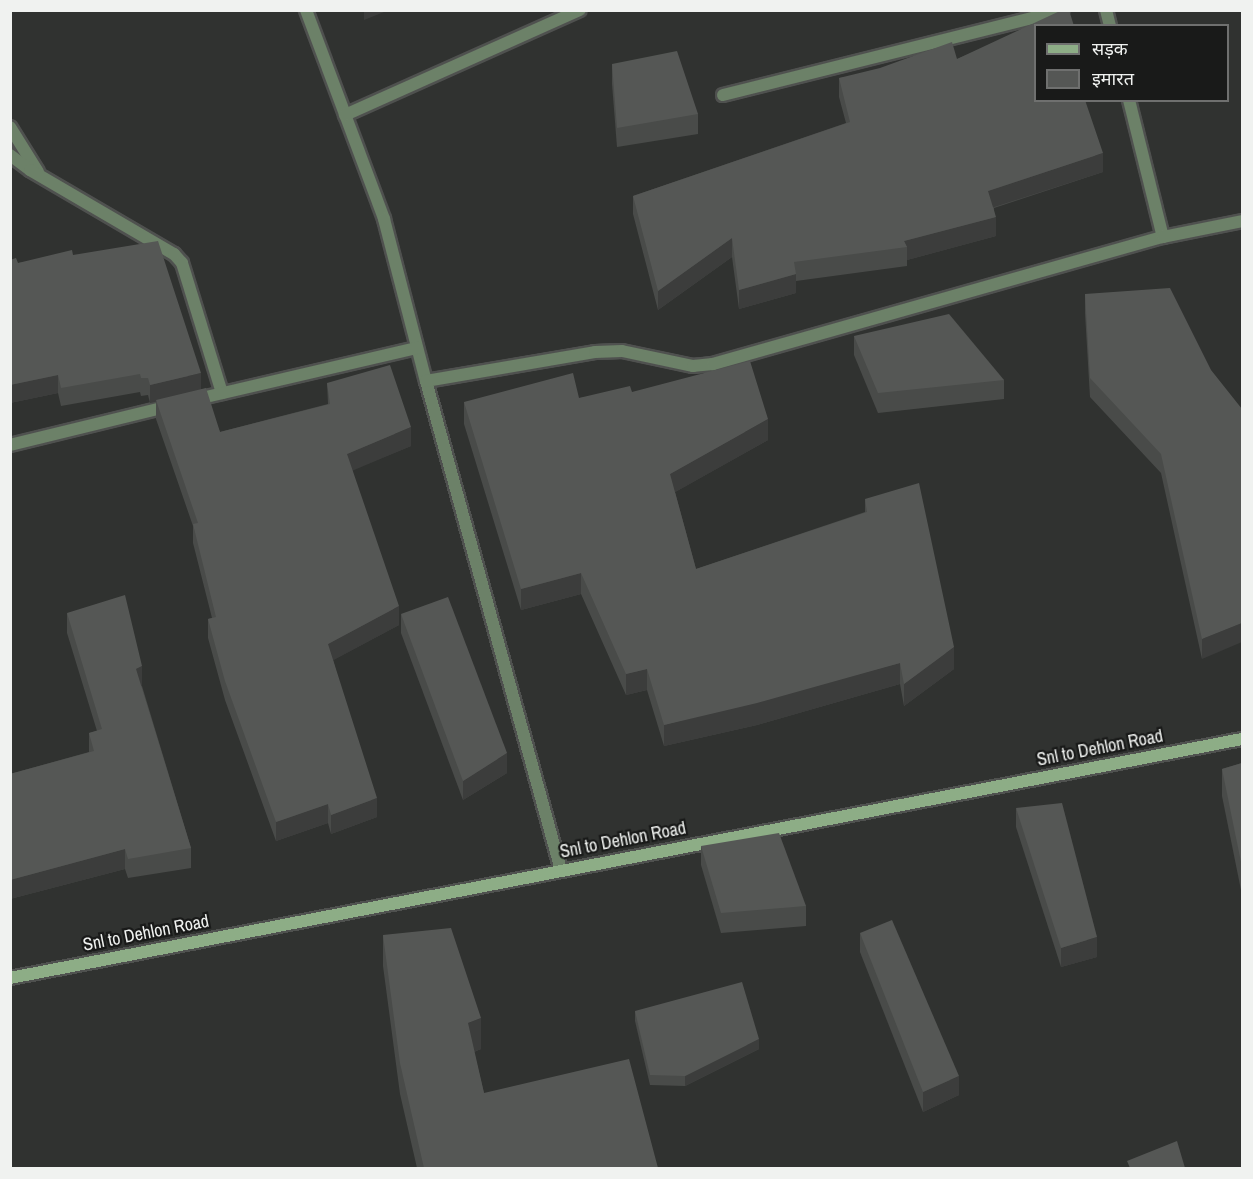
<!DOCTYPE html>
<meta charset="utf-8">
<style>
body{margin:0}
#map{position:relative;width:1253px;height:1179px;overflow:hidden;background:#303230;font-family:"Archivo Narrow","Noto Sans Devanagari",sans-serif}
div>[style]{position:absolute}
.roads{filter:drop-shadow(2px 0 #4f514f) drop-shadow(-2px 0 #4f514f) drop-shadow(0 2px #4f514f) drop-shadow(0 -2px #4f514f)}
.street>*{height:12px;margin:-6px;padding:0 6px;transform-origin:6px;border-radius:6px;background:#6c8168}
.secondary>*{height:12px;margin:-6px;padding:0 6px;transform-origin:6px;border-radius:6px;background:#8dad86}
.wall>*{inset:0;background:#494b49}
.shaded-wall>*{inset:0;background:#3c3d3c}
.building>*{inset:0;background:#555755}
span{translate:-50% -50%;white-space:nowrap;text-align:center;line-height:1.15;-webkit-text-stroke:4.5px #191a19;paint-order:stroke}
.street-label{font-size:18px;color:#f0f2f0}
.frame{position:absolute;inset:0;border:12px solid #f0f2f0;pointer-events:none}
.legend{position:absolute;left:1034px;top:24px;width:195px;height:78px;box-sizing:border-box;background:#191a19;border:2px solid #6f706f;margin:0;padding:8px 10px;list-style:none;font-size:18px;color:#f0f2f0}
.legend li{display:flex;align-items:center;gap:12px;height:30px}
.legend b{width:30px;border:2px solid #6f706f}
</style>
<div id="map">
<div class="roads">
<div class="street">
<div style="left:306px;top:10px;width:223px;rotate:69.5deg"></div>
<div style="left:384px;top:219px;width:167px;rotate:75.5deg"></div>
<div style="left:426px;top:381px;width:507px;rotate:74.57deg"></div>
<div style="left:1106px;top:10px;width:16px;rotate:76deg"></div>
<div style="left:723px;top:95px;width:350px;rotate:-14deg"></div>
<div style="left:1129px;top:100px;width:141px;rotate:76.1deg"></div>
<div style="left:345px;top:115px;width:257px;rotate:-24.1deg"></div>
<div style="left:10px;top:127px;width:53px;rotate:58.1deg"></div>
<div style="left:10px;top:155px;width:25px;rotate:37deg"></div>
<div style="left:30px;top:170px;width:167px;rotate:30.3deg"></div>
<div style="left:174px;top:254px;width:12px;rotate:48deg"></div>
<div style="left:182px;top:263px;width:136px;rotate:72.9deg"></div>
<div style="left:426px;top:381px;width:171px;rotate:-9.7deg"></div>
<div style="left:595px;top:352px;width:27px;rotate:-2deg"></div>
<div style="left:622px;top:351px;width:73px;rotate:11.9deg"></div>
<div style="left:693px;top:366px;width:20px;rotate:-6deg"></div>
<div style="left:713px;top:364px;width:468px;rotate:-15.8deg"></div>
<div style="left:1163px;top:237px;width:81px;rotate:-11.4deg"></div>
<div style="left:193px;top:400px;width:230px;rotate:-13.1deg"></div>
<div style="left:10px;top:445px;width:165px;rotate:-13.7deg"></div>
</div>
<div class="secondary">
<div style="left:10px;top:978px;width:1255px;rotate:-10.98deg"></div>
</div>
</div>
<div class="wall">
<div style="clip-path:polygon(1035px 26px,1103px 172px,994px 208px,996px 236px,907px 260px,907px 266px,796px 281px,796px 293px,739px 309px,732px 257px,658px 310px,633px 214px,633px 196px,846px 123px,839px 97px,839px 78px,957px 59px)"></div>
<div style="clip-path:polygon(612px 64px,698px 114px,698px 134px,617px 147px,612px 84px)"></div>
<div style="clip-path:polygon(73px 255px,201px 389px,220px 432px,328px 404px,327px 383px,411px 446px,352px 470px,399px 625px,333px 660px,377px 817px,331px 834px,328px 823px,276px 841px,225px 700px,208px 638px,208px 619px,212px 618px,193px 543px,193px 526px,156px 419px,156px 402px,150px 403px,148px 395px,141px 396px,140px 392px,61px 406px,58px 393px,10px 403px,10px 260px,18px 263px)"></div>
<div style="clip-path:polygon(1085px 294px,1211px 370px,1202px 659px,1161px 473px,1090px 397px,1085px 313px)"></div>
<div style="clip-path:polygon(854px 336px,1004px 380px,1004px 399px,878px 413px,854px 355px)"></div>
<div style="clip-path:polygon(632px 392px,768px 440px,675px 492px,696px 569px,865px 512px,865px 499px,954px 669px,904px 706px,900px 684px,757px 725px,664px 746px,647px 690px,626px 695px,581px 594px,521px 610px,464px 424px,464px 402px,579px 398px)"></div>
<div style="clip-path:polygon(67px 613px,142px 686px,191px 848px,191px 868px,128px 878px,125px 869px,10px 899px,10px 774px,89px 752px,89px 733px,97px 731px,67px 633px)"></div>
<div style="clip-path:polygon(401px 614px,507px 773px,463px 800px,401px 633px)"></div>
<div style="clip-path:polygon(1242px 763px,1242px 895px,1222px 796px,1222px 769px)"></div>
<div style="clip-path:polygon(1016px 808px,1097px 957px,1061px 967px,1016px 827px)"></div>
<div style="clip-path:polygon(701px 846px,806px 906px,806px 926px,721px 933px,701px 865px)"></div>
<div style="clip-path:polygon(860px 933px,959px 1095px,923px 1112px,860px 952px)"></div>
<div style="clip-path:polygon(383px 935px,481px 1049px,474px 1052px,484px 1093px,658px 1168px,417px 1168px,400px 1094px,383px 966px)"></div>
<div style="clip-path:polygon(635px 1011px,759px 1049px,685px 1086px,650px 1085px,635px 1021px)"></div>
</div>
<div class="shaded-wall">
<div style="clip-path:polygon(364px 10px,389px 10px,364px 20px)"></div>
<div style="clip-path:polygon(1103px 153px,1103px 172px,988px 209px,988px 191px)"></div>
<div style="clip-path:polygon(996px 217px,996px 236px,907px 260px,907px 247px,904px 241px)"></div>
<div style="clip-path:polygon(732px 238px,732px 257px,658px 310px,658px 291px)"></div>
<div style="clip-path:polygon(796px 274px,796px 293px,739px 309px,739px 290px)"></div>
<div style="clip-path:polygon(201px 373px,201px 391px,150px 403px,150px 385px)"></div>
<div style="clip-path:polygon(58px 375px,58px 393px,10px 403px,10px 385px)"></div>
<div style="clip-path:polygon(768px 419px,768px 440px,670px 495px,670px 474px)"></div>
<div style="clip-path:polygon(411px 427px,411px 446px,347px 473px,347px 454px)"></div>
<div style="clip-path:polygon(581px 573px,581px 594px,521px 610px,521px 589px)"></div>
<div style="clip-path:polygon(399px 606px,399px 625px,328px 663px,328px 644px)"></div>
<div style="clip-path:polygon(1242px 623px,1242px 642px,1202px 659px,1202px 639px)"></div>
<div style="clip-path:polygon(954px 647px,954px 669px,904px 706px,904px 684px)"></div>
<div style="clip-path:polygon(900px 663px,900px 684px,757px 725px,664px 746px,664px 725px)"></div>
<div style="clip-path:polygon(142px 666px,142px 686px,136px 688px,136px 669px)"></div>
<div style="clip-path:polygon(647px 669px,647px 690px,626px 695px,626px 674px)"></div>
<div style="clip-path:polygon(507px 753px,507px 773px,463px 800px,463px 781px)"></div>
<div style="clip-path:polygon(377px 798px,377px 817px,331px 834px,331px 815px)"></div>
<div style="clip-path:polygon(328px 804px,328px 823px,276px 841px,276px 822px)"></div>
<div style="clip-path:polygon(125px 849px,125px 869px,10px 899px,10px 880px)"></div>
<div style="clip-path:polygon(1097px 937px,1097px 957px,1061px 967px,1061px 948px)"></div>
<div style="clip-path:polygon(481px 1018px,481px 1049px,468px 1054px,468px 1023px)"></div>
<div style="clip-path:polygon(759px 1039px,759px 1049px,685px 1086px,685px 1076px)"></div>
<div style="clip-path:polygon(959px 1076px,959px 1095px,923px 1112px,923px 1092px)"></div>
</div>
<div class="building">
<div style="clip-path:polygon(1062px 10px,1069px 10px,1074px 26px,1035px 26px,1035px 100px,1085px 100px,1103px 153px,988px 191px,996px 217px,904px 241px,907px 247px,794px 262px,796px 274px,739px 290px,732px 238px,658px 291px,633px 196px,850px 122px,839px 78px,880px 68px,952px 42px,957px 59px)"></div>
<div style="clip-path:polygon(677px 51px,698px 114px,617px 128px,612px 64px)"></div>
<div style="clip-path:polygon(158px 241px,201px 373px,150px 385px,148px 378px,141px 378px,140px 374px,61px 388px,58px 375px,10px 385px,10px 260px,16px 258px,18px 263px,72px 250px,73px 255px)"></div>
<div style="clip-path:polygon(1170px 288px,1211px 370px,1242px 409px,1242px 623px,1202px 639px,1161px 454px,1090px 378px,1085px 294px)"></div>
<div style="clip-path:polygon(949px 314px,1004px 380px,878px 393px,854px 336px)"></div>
<div style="clip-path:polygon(750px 361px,768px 419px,670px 474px,696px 569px,867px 512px,865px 499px,919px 483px,954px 647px,904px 684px,900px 663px,757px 703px,664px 725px,647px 669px,626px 674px,581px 573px,521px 589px,464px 402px,573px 373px,579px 398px,630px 386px,632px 392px)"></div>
<div style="clip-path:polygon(390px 365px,411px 427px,347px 454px,399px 606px,328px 644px,377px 798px,331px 815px,328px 804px,276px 822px,225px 681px,208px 619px,216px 617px,193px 524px,198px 523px,156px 400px,206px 388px,220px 432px,330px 404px,327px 383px)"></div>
<div style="clip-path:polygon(125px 595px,142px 666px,136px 669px,191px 848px,128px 859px,125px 849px,10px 880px,10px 774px,94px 751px,89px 733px,102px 729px,67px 613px)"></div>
<div style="clip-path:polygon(448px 597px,507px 753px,463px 781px,401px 614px)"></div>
<div style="clip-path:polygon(1242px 763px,1242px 867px,1222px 769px)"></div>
<div style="clip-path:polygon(1062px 803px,1097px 937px,1061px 948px,1016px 808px)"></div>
<div style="clip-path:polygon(779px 833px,806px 906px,721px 913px,701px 846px)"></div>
<div style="clip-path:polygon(892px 920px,959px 1076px,923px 1092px,860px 933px)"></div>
<div style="clip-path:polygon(451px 928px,481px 1018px,468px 1023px,484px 1093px,629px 1059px,658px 1168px,424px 1168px,400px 1063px,383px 935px)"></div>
<div style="clip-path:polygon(742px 982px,759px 1039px,685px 1076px,650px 1075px,635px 1011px)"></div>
<div style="clip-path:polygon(1177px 1141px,1185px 1168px,1130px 1168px,1127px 1161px)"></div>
</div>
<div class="street-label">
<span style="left:1100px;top:748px;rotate:-11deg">Snl to Dehlon Road</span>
<span style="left:623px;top:840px;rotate:-11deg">Snl to Dehlon Road</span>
<span style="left:146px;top:933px;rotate:-11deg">Snl to Dehlon Road</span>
</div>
<div class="frame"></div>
<ul class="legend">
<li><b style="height:8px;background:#8dad86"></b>सड़क</li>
<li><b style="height:16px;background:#555755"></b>इमारत</li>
</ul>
</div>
